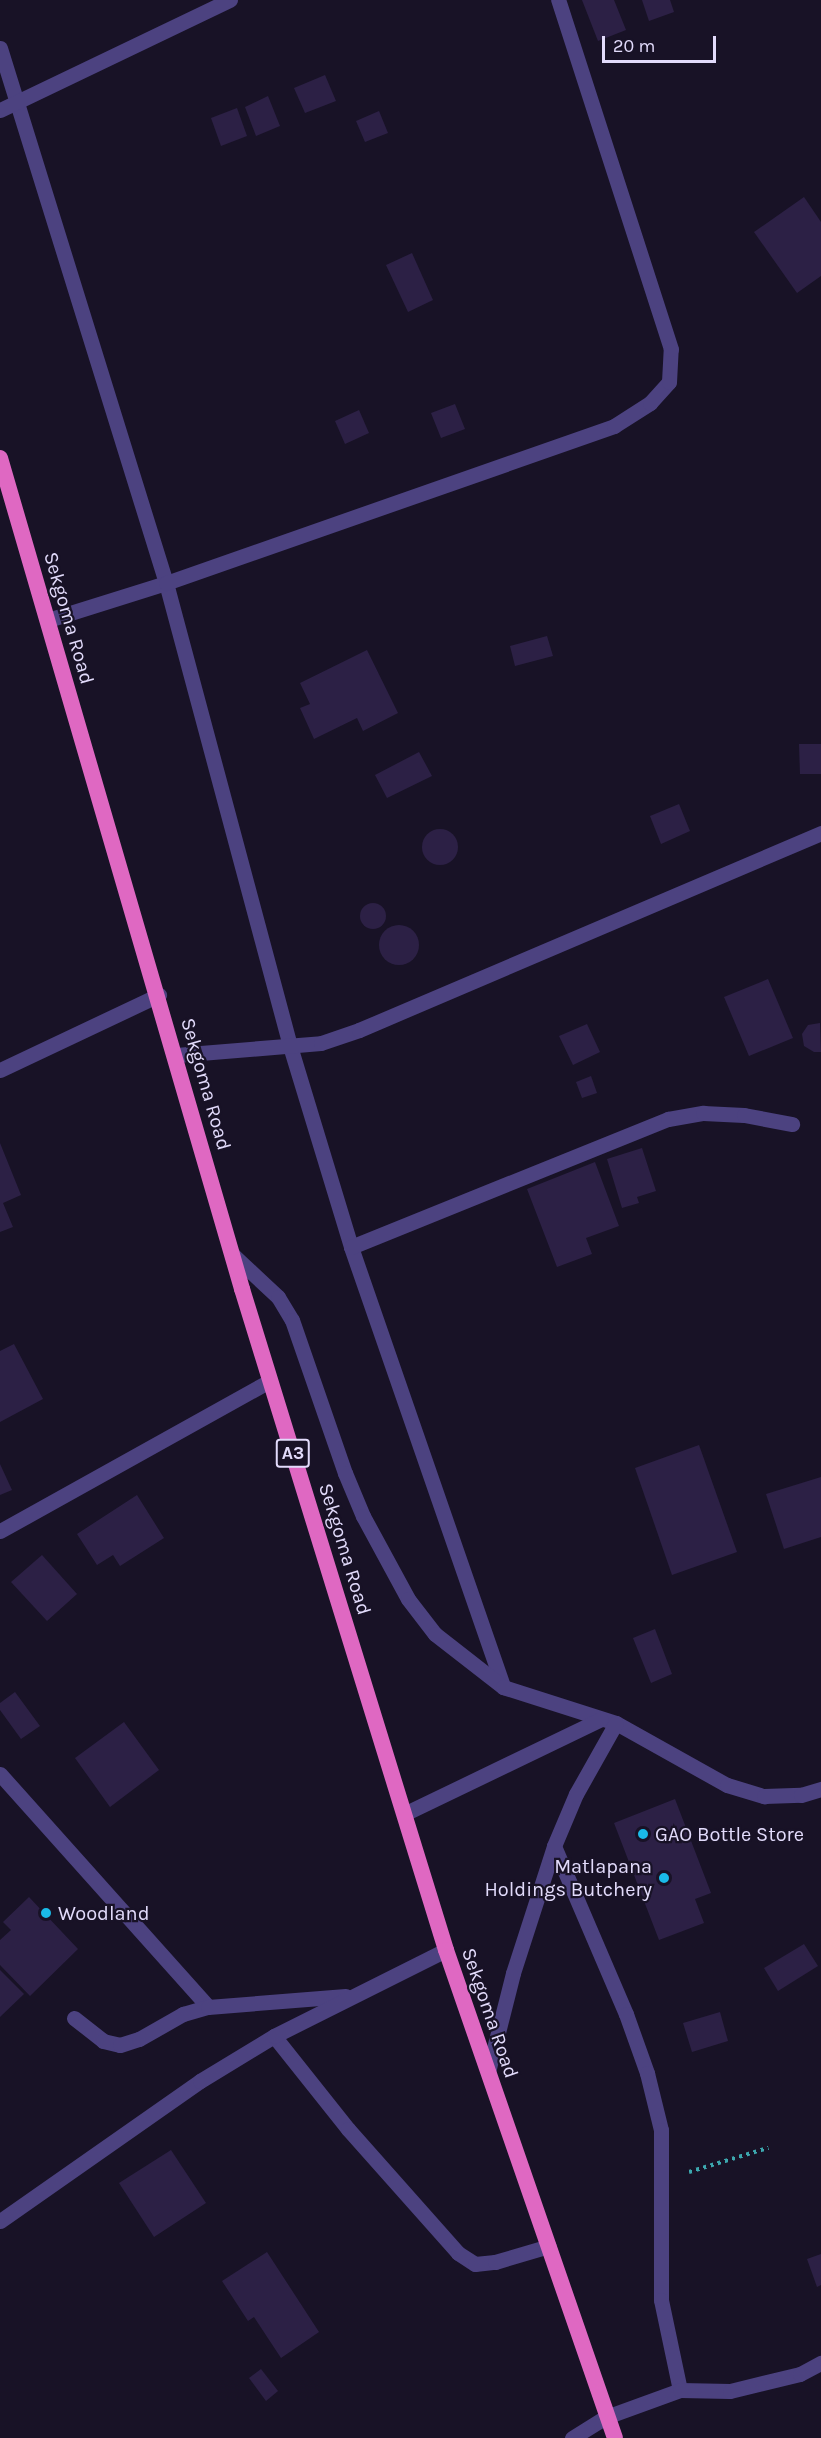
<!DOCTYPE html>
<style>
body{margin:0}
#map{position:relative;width:821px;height:2438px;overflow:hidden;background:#181226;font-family:Karla,sans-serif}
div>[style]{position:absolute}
.building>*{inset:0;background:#2c2045}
.round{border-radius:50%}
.path>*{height:4px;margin-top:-2px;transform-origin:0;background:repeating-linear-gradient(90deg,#3ca7ae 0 3px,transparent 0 7.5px)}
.service>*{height:15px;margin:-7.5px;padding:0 7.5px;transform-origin:7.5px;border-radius:7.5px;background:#4c4280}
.minor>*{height:15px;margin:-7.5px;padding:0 7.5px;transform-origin:7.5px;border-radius:7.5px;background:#4c4280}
.trunk>*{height:16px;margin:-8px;padding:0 8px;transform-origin:8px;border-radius:8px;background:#df68c2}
.dots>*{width:16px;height:16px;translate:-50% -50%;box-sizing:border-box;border:3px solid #181226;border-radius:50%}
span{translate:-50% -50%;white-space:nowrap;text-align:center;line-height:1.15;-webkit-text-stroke:4.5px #181226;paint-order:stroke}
.shield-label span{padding:2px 4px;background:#181226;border:2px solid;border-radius:4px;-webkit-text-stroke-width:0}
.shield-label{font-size:18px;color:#e2dbfb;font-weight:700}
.street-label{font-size:20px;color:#e2dbfb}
.poi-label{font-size:20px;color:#e2dbfb}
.left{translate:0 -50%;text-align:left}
.right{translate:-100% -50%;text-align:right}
.scale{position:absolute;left:602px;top:36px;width:114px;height:27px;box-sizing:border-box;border:3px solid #e2dbfb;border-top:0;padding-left:8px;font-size:18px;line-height:21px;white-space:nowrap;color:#e2dbfb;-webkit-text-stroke:4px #181226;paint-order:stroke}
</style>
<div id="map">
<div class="building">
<div style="clip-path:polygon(582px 0,614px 0,626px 30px,598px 41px)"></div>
<div style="clip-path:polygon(642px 0,670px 0,674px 12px,649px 21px)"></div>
<div style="clip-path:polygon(325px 75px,336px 101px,305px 113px,294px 88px)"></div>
<div style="clip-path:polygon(268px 96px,280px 126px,256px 136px,245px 107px)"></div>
<div style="clip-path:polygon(237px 108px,247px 136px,221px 146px,211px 118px)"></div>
<div style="clip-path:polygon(379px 111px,388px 133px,365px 142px,356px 121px)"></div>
<div style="clip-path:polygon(804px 197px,821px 222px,821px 276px,797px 293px,754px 232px)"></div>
<div style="clip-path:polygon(412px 253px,433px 300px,408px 312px,386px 265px)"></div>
<div style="clip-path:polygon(455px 404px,465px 429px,441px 438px,431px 413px)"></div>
<div style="clip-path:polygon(359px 410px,369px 433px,345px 444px,335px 421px)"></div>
<div style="clip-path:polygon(547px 636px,553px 656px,515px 666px,510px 646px)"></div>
<div style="clip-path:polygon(367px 650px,398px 713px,363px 731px,357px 718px,314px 739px,300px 708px,310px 704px,300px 683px)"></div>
<div style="clip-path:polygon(799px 744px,821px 744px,821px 774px,800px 774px)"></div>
<div style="clip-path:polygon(419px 752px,432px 776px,387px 798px,375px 775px)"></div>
<div style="clip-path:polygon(679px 804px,690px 831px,661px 844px,650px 816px)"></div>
<div class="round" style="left:422px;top:829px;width:36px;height:36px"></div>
<div class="round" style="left:360px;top:903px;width:26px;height:26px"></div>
<div class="round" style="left:379px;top:925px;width:40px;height:40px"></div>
<div style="clip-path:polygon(768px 979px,793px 1038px,749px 1056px,724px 997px)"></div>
<div style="clip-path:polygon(820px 1023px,821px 1052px,814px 1052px,804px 1046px,802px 1034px,808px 1025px)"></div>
<div style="clip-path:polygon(587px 1024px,600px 1052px,573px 1065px,559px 1036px)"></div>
<div style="clip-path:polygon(591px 1076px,597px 1093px,582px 1098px,576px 1082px)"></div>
<div style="clip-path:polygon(0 1143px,21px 1195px,3px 1203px,13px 1227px,0 1232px)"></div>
<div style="clip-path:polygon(642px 1148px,656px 1191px,637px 1197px,639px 1203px,622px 1208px,607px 1159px)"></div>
<div style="clip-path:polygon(595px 1162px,619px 1226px,586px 1238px,592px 1254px,557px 1267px,527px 1189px)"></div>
<div style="clip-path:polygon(14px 1344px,43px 1399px,0 1422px,0 1351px)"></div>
<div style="clip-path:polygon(699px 1445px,737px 1552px,672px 1575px,635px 1468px)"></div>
<div style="clip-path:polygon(0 1464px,12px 1490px,0 1495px)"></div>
<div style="clip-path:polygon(821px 1477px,821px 1537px,784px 1549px,766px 1494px)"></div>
<div style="clip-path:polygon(137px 1495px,164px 1538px,120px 1566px,113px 1555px,97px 1565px,77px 1534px)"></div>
<div style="clip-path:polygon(42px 1555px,77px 1594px,47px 1621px,11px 1582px)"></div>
<div style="clip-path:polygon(655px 1629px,672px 1674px,651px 1683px,633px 1638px)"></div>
<div style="clip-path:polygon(15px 1692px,40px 1726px,21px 1739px,0 1710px,0 1703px)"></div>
<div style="clip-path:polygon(124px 1722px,159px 1770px,110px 1807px,75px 1758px)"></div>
<div style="clip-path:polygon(675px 1799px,711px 1893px,695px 1899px,704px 1923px,659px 1940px,614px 1823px)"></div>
<div style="clip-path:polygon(29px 1897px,78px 1949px,30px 1996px,0 1965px,0 1940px,11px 1930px,3px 1922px)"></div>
<div style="clip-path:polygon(804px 1944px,818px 1966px,778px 1991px,764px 1968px)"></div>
<div style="clip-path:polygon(0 1970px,24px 1994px,0 2017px)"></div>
<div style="clip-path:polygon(720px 2012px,728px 2041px,692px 2052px,683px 2023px)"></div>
<div style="clip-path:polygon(171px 2150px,206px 2203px,154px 2237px,119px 2183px)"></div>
<div style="clip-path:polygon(267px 2252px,319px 2332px,281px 2358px,254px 2317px,248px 2321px,222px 2281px)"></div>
<div style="clip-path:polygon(821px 2254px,821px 2285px,817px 2287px,807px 2259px)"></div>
<div style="clip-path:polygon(261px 2369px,278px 2391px,266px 2401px,249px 2378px)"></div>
</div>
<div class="path">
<div style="left:689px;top:2172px;width:83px;rotate:-16.9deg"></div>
</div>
<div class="service">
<div style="left:74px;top:2018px;width:37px;rotate:38deg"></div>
<div style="left:103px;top:2041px;width:17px;rotate:13deg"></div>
<div style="left:120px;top:2045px;width:20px;rotate:-18deg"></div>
<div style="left:139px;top:2039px;width:51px;rotate:-29.6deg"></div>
</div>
<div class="minor">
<div style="left:0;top:48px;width:560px;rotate:72.76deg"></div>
<div style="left:166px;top:583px;width:479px;rotate:75deg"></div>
<div style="left:290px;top:1046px;width:210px;rotate:73.1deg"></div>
<div style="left:351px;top:1247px;width:466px;rotate:70.9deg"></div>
<div style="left:0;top:110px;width:255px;rotate:-25.6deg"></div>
<div style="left:48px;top:620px;width:124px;rotate:-17.4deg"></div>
<div style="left:166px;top:583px;width:475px;rotate:-19.3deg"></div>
<div style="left:614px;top:426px;width:43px;rotate:-32.6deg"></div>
<div style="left:650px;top:403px;width:28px;rotate:-48deg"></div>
<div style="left:669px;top:382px;width:33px;rotate:-87deg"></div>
<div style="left:671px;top:349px;width:367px;rotate:-107.9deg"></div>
<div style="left:176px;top:1055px;width:145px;rotate:-4.7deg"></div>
<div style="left:321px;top:1043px;width:40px;rotate:-18.9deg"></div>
<div style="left:359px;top:1030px;width:502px;rotate:-23.09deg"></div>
<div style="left:0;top:1070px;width:176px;rotate:-25.3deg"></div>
<div style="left:351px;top:1247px;width:342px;rotate:-22deg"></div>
<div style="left:668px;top:1119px;width:36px;rotate:-10deg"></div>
<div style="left:703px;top:1113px;width:41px;rotate:2.8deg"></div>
<div style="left:744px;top:1115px;width:49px;rotate:10.6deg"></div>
<div style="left:232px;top:1254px;width:63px;rotate:43.1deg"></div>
<div style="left:278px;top:1297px;width:27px;rotate:59deg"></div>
<div style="left:292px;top:1320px;width:162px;rotate:70.9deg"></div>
<div style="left:345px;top:1473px;width:47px;rotate:67.3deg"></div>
<div style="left:363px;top:1516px;width:94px;rotate:61.5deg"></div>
<div style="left:408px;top:1599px;width:44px;rotate:52.4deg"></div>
<div style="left:435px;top:1634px;width:86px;rotate:37.9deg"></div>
<div style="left:503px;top:1687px;width:119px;rotate:17.7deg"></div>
<div style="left:616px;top:1723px;width:127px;rotate:29.2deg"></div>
<div style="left:727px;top:1785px;width:39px;rotate:17deg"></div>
<div style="left:764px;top:1796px;width:37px;rotate:-2deg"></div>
<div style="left:801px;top:1795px;width:21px;rotate:-17deg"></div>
<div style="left:0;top:1531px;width:309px;rotate:-29.1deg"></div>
<div style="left:0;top:1774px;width:312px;rotate:48.2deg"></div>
<div style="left:406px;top:1813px;width:216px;rotate:-25.7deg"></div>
<div style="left:554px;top:1846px;width:183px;rotate:66.8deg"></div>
<div style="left:626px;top:2014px;width:63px;rotate:70.4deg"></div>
<div style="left:647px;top:2073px;width:59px;rotate:76.2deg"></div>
<div style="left:661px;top:2130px;width:170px;rotate:90deg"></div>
<div style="left:661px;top:2300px;width:92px;rotate:78.1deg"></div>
<div style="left:183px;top:2014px;width:26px;rotate:-16deg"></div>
<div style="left:208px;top:2007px;width:138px;rotate:-4.6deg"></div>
<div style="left:274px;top:2036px;width:119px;rotate:51.5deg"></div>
<div style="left:348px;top:2129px;width:166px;rotate:48.4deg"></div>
<div style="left:458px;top:2253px;width:20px;rotate:33deg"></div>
<div style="left:475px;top:2264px;width:20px;rotate:-6deg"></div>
<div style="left:495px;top:2262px;width:56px;rotate:-16.5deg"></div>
<div style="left:488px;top:2072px;width:102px;rotate:-75.8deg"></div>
<div style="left:513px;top:1973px;width:133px;rotate:-72.1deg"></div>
<div style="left:554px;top:1846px;width:56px;rotate:-67.1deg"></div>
<div style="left:576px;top:1794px;width:81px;rotate:-60.6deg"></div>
<div style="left:0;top:2221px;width:244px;rotate:-35deg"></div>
<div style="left:200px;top:2081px;width:87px;rotate:-31.3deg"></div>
<div style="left:274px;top:2036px;width:192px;rotate:-26.6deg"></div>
<div style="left:572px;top:2438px;width:40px;rotate:-32deg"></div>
<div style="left:606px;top:2417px;width:79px;rotate:-20deg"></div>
<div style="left:680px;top:2390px;width:50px;rotate:1.1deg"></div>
<div style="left:730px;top:2391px;width:72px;rotate:-13.7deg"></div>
<div style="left:800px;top:2374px;width:24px;rotate:-28deg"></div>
</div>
<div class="trunk">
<div style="left:0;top:458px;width:866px;rotate:73.76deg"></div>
<div style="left:242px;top:1289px;width:692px;rotate:72.85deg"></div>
<div style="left:446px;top:1950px;width:516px;rotate:70.9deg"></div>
</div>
<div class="dots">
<div style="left:643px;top:1834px;background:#1abae8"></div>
<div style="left:664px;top:1878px;background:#1abae8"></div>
<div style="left:46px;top:1913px;background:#1abae8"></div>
</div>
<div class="shield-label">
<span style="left:293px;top:1453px">A3</span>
</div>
<div class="street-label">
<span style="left:69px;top:618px;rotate:74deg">Sekgoma Road</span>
<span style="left:206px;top:1084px;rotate:74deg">Sekgoma Road</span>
<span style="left:345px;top:1549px;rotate:73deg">Sekgoma Road</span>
<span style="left:490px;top:2013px;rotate:71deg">Sekgoma Road</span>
</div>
<div class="poi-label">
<span class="left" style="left:655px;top:1834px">GAO Bottle Store</span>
<span class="right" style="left:652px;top:1878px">Matlapana<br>Holdings Butchery</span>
<span class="left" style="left:58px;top:1913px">Woodland</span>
</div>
<div class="scale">20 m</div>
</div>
